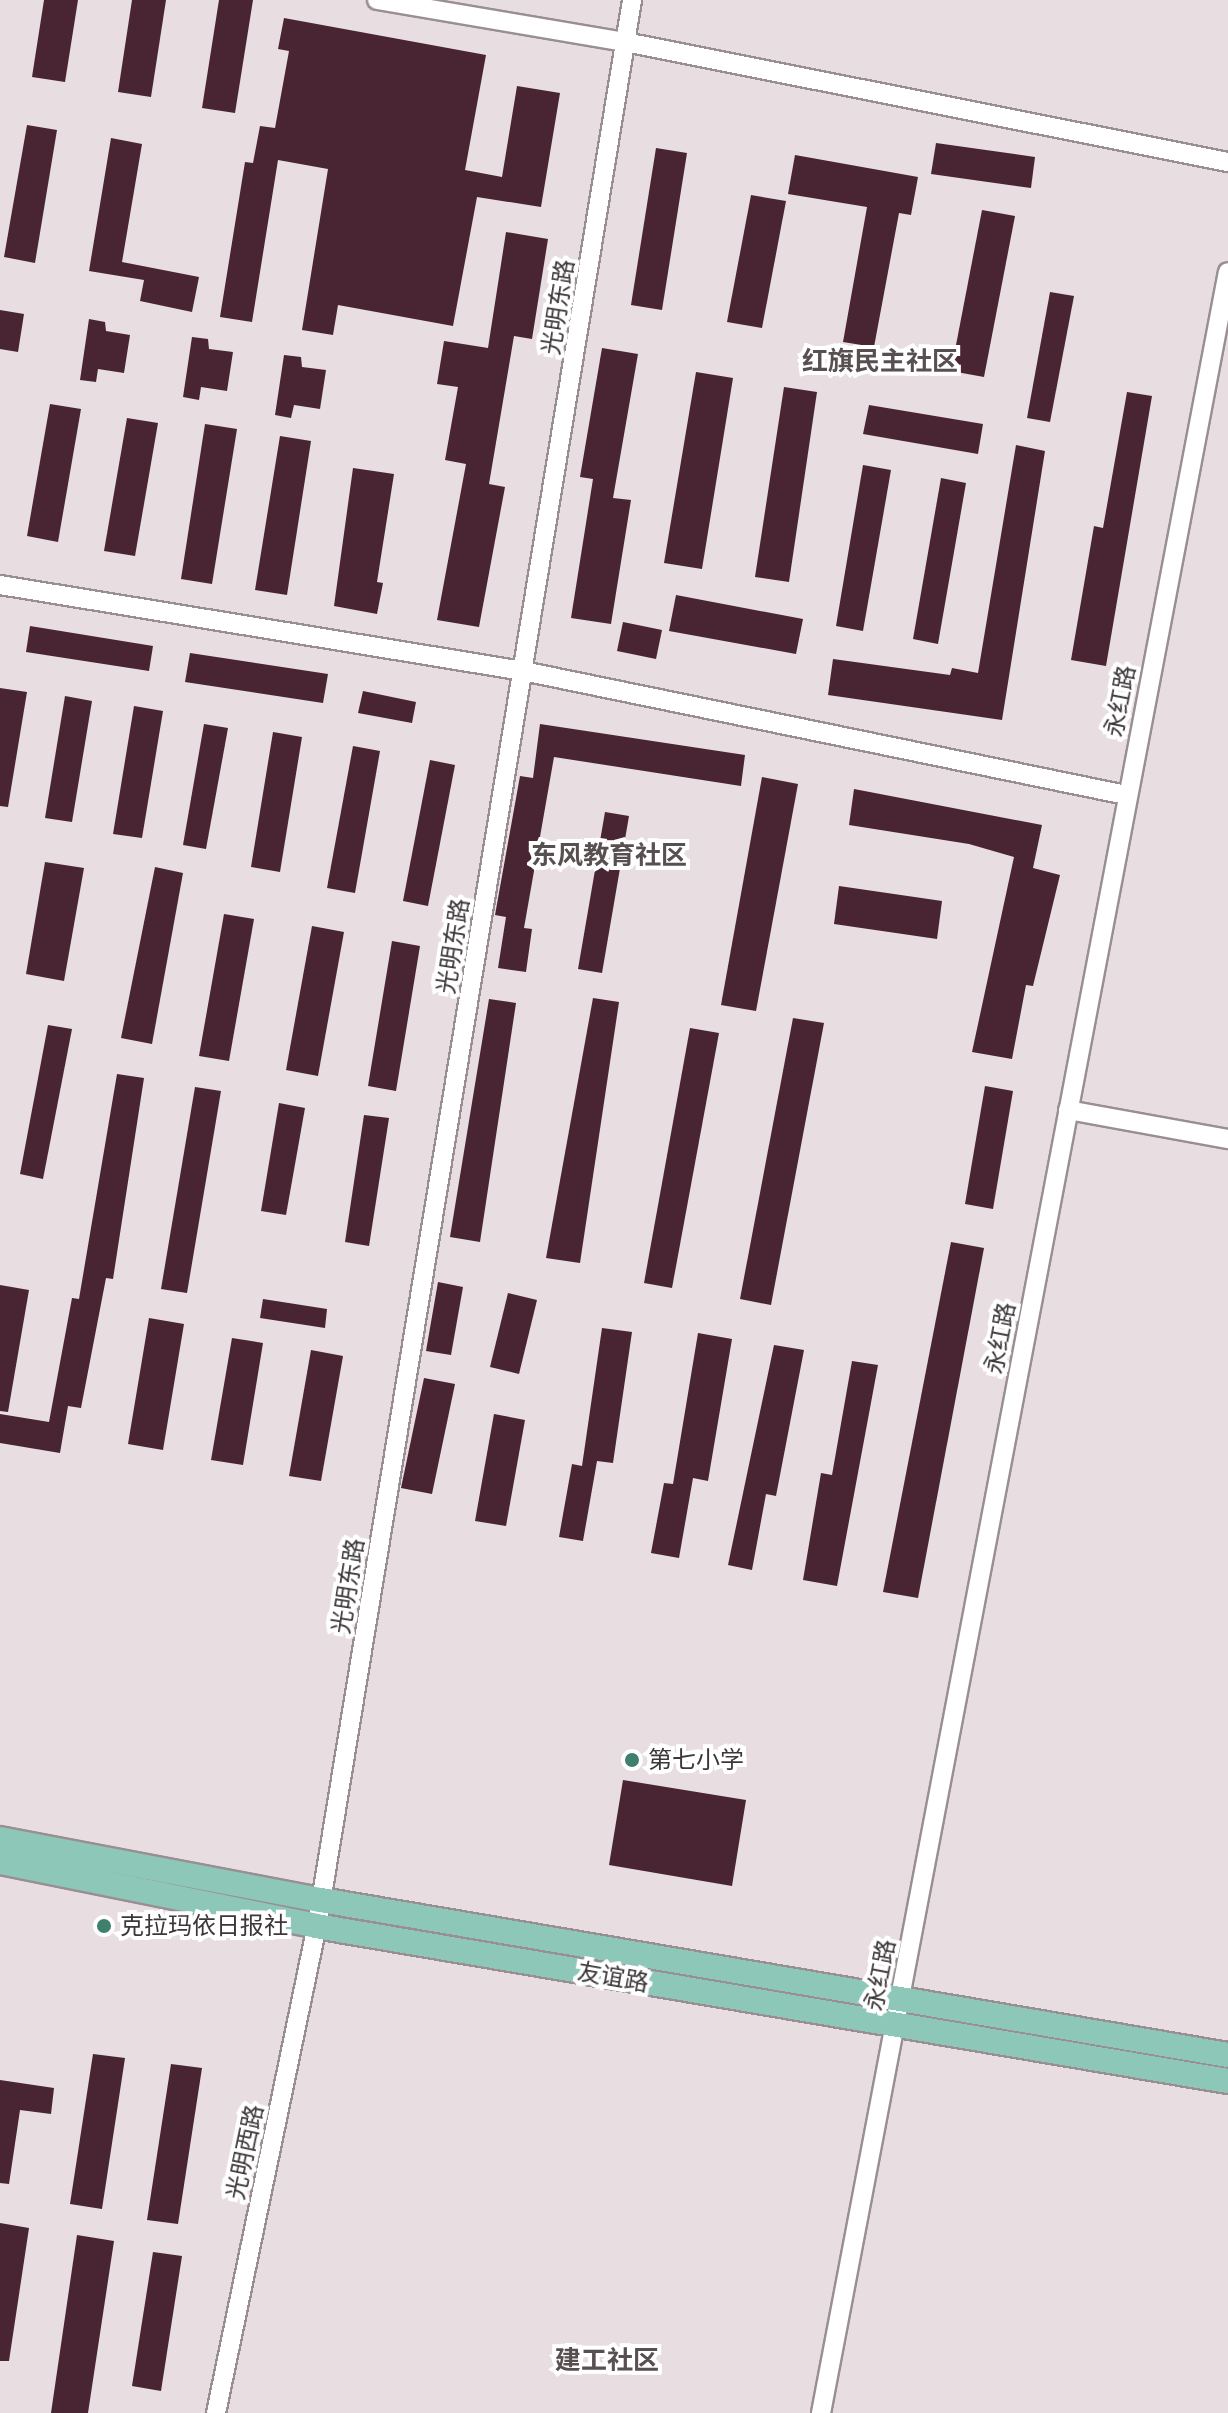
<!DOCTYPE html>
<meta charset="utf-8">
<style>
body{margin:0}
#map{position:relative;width:1228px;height:2413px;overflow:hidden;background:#e8dde0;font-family:Mulish,"Noto Sans SC",sans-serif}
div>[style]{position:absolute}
.building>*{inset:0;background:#492432}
.roads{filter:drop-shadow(2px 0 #998f92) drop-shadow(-2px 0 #998f92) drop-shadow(0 2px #998f92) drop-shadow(0 -2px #998f92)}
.minor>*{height:18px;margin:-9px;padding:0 9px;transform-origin:9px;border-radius:9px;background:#fff}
.major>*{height:24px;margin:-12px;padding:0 12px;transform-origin:12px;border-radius:12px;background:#8cc7b8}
.dots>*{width:22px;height:22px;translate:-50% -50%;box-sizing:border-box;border:4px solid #fff;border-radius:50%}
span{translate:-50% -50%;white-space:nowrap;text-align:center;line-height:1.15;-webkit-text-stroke:8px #fff;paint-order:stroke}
.street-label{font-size:24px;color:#3c3739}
.poi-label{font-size:24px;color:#3c3739}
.left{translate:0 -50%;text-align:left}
.neighbourhood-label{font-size:26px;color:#584f51;font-weight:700}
</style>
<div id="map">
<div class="building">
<div style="clip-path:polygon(44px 0,78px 0,65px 82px,32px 77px)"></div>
<div style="clip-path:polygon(132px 0,166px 0,151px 97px,118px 92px)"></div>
<div style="clip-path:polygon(219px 0,253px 0,235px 113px,202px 108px)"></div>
<div style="clip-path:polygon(284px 18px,486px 55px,465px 170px,502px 177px,517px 86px,560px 93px,541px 207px,477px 197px,453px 326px,338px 305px,333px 335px,302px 330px,328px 169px,278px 160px,252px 322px,220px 317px,245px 162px,253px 163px,260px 126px,275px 128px,289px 51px,278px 49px)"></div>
<div style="clip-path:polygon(27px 125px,57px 130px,35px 263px,4px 257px)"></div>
<div style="clip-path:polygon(111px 138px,142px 144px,122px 262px,199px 277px,192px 312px,140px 301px,144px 280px,89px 271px)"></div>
<div style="clip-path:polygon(936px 143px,1035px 157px,1031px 188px,931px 174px)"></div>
<div style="clip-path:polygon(656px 148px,687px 153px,662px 310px,631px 305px)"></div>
<div style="clip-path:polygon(795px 155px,918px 177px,911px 215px,899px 213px,874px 347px,843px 342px,867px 207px,788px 194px)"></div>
<div style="clip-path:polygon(751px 195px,786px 201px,762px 328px,727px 322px)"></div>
<div style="clip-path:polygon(982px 210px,1015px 216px,984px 377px,951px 371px)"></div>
<div style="clip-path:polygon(506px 232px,548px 239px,532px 339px,514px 336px,489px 484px,505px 487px,479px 627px,437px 620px,466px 464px,445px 460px,458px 387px,437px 384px,444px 341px,488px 348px)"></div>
<div style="clip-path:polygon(1050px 292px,1074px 296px,1050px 422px,1027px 418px)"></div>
<div style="clip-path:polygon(0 310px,24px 314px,18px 352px,0 349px)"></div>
<div style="clip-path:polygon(89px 319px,105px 322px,106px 331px,130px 335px,124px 373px,98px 369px,96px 382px,80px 380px)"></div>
<div style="clip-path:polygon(192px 337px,208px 339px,209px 349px,233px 352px,227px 391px,201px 387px,199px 400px,183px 397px)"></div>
<div style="clip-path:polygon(602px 348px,638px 354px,613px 498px,631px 500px,611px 624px,571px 618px,593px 479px,580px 477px)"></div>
<div style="clip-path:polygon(284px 355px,301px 357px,302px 367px,326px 370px,320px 409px,294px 405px,291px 418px,275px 415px)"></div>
<div style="clip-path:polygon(696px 372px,733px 378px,702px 569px,664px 563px)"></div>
<div style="clip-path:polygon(784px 387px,817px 392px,789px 582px,755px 577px)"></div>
<div style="clip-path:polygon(1127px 392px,1152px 396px,1106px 666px,1071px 660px,1094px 526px,1103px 528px)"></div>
<div style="clip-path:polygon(50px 404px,81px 409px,58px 542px,27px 536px)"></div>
<div style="clip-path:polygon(869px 405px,983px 424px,978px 454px,863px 434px)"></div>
<div style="clip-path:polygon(127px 418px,158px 423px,135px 556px,104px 551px)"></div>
<div style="clip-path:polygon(205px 424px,237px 429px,212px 584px,181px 579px)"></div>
<div style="clip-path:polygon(280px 436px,311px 441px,287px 595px,255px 590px)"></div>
<div style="clip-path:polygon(1016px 445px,1045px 451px,1002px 720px,828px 695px,833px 659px,950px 675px,952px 668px,978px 673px)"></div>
<div style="clip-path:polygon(863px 465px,891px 470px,863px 631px,836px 626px)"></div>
<div style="clip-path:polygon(353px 468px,394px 474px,377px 582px,383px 583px,377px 614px,334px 606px)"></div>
<div style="clip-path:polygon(941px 478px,966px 483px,938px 644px,913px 639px)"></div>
<div style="clip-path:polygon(676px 595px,803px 619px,796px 654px,669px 631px)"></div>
<div style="clip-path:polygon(623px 622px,662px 630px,656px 659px,617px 651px)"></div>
<div style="clip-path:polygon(30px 626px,153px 646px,149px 671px,26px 652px)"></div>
<div style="clip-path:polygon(190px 653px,328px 674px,323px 703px,185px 682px)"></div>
<div style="clip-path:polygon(0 688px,27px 692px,8px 807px,0 806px)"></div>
<div style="clip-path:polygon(363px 691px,416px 702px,412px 723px,358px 713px)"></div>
<div style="clip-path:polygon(65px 696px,92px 701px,72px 822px,45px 818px)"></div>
<div style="clip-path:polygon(134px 706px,163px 711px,142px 838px,113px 834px)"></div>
<div style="clip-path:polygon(204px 724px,228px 728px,206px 849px,183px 845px)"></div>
<div style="clip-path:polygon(540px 724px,745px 755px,741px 786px,554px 757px,524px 928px,532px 929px,526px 972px,498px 968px,506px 917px,495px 915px,520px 776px,533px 778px)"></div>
<div style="clip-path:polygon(273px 732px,302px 737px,280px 872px,251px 867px)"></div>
<div style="clip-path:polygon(353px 746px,380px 751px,355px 893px,327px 888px)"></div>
<div style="clip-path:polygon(430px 760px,455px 765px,428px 906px,403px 901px)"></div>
<div style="clip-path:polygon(762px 777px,798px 784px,756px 1011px,721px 1005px)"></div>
<div style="clip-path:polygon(854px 789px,1042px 825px,1033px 868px,1060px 875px,1033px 986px,1026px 985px,1012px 1059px,972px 1052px,1014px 857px,969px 844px,849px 825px)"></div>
<div style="clip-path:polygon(605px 812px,629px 816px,602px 973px,578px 969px)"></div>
<div style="clip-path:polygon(45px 862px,84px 868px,64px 981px,26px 974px)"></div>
<div style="clip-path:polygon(155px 867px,183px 873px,152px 1044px,121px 1038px)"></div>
<div style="clip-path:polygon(839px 886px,942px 901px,937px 939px,834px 924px)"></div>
<div style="clip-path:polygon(224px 914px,254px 919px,229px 1061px,199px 1056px)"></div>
<div style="clip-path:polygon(312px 926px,344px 932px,318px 1076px,286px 1070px)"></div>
<div style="clip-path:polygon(392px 941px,420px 946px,396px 1091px,368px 1086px)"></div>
<div style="clip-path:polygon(593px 998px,619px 1002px,580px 1263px,546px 1258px)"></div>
<div style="clip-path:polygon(489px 999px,516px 1003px,480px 1242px,450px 1237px)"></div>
<div style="clip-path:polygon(793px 1018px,824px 1023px,771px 1305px,740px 1299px)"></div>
<div style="clip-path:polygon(48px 1025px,72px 1029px,43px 1179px,20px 1174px)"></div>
<div style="clip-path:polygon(690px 1028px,719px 1033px,672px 1288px,644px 1283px)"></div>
<div style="clip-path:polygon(117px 1074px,144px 1078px,113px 1279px,106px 1278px,81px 1408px,68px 1406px,60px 1453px,0 1443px,0 1414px,49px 1422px,72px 1298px,79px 1299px)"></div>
<div style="clip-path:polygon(985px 1086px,1013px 1091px,993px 1209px,965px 1204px)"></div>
<div style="clip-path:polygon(195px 1087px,221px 1091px,187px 1293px,161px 1289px)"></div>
<div style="clip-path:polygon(279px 1103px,305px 1108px,286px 1215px,261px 1211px)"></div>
<div style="clip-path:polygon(364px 1115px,389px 1118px,369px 1246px,345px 1242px)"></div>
<div style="clip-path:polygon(951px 1242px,984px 1248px,918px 1598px,883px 1592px)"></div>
<div style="clip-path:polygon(438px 1282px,463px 1287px,451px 1355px,426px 1351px)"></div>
<div style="clip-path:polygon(0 1285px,29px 1290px,8px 1412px,0 1411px)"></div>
<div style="clip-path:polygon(508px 1293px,537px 1300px,519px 1374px,490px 1367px)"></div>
<div style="clip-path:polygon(263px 1299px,327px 1309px,325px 1328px,260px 1318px)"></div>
<div style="clip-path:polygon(149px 1318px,184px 1324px,163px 1450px,128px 1444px)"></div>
<div style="clip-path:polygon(602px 1328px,632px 1332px,613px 1463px,597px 1461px,583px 1541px,559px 1537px,572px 1464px,582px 1466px)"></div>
<div style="clip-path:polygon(698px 1333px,732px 1339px,708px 1481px,693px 1478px,679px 1558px,651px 1553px,664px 1483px,673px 1484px)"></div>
<div style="clip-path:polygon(232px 1338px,263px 1343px,243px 1465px,211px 1460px)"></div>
<div style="clip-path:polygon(774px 1345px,804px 1350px,776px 1496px,766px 1494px,752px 1570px,728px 1565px)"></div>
<div style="clip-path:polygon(311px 1350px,343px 1356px,321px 1481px,289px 1476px)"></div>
<div style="clip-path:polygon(852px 1361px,878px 1365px,837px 1586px,803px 1580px,821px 1473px,832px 1475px)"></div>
<div style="clip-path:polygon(424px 1378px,455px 1384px,432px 1494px,401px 1488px)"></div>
<div style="clip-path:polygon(494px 1414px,525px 1420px,506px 1526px,475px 1521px)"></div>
<div style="clip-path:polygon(623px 1780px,746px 1800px,732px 1886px,609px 1865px)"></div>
<div style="clip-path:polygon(93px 2054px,125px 2058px,102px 2209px,70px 2204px)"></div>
<div style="clip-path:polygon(171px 2064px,202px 2068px,178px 2224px,147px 2220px)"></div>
<div style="clip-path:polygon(0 2080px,54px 2088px,51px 2114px,20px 2110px,9px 2184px,0 2183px)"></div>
<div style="clip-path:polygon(0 2223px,29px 2228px,9px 2361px,0 2361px)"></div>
<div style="clip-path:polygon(77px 2235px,114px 2241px,88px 2413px,51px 2413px)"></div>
<div style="clip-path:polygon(153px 2252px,182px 2256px,161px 2391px,132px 2386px)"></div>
</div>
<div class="roads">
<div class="minor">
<div style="left:377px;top:0;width:252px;rotate:9.6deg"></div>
<div style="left:625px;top:42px;width:615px;rotate:11.26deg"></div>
<div style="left:0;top:585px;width:530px;rotate:9.34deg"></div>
<div style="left:523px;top:671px;width:616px;rotate:11.62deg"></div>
<div style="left:1068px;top:1110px;width:163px;rotate:10.3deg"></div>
<div style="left:216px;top:2413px;width:497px;rotate:-78.3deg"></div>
<div style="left:317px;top:1926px;width:1952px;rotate:-80.71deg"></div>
<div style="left:821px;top:2413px;width:2179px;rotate:-79.24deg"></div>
</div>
<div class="major">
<div style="left:0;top:1839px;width:327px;rotate:10.8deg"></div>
<div style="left:321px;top:1900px;width:920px;rotate:9.7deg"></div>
<div style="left:0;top:1862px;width:322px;rotate:11.4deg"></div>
<div style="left:316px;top:1926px;width:925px;rotate:9.65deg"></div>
</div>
</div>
<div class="dots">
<div style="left:632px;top:1760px;background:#3f7f6e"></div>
<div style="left:104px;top:1926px;background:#3f7f6e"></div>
</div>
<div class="street-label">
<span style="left:558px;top:307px;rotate:-81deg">光明东路</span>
<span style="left:1120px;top:701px;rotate:-79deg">永红路</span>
<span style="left:453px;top:946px;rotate:-81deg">光明东路</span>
<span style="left:1000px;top:1338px;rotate:-79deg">永红路</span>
<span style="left:348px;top:1586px;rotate:-81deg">光明东路</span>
<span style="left:880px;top:1975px;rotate:-79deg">永红路</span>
<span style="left:613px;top:1977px;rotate:10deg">友谊路</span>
<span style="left:245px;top:2152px;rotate:-78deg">光明西路</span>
</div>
<div class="poi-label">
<span class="left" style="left:648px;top:1760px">第七小学</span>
<span class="left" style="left:120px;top:1926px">克拉玛依日报社</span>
</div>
<div class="neighbourhood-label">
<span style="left:880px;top:361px">红旗民主社区</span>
<span style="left:609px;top:855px">东风教育社区</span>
<span style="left:607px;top:2360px">建工社区</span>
</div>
</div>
